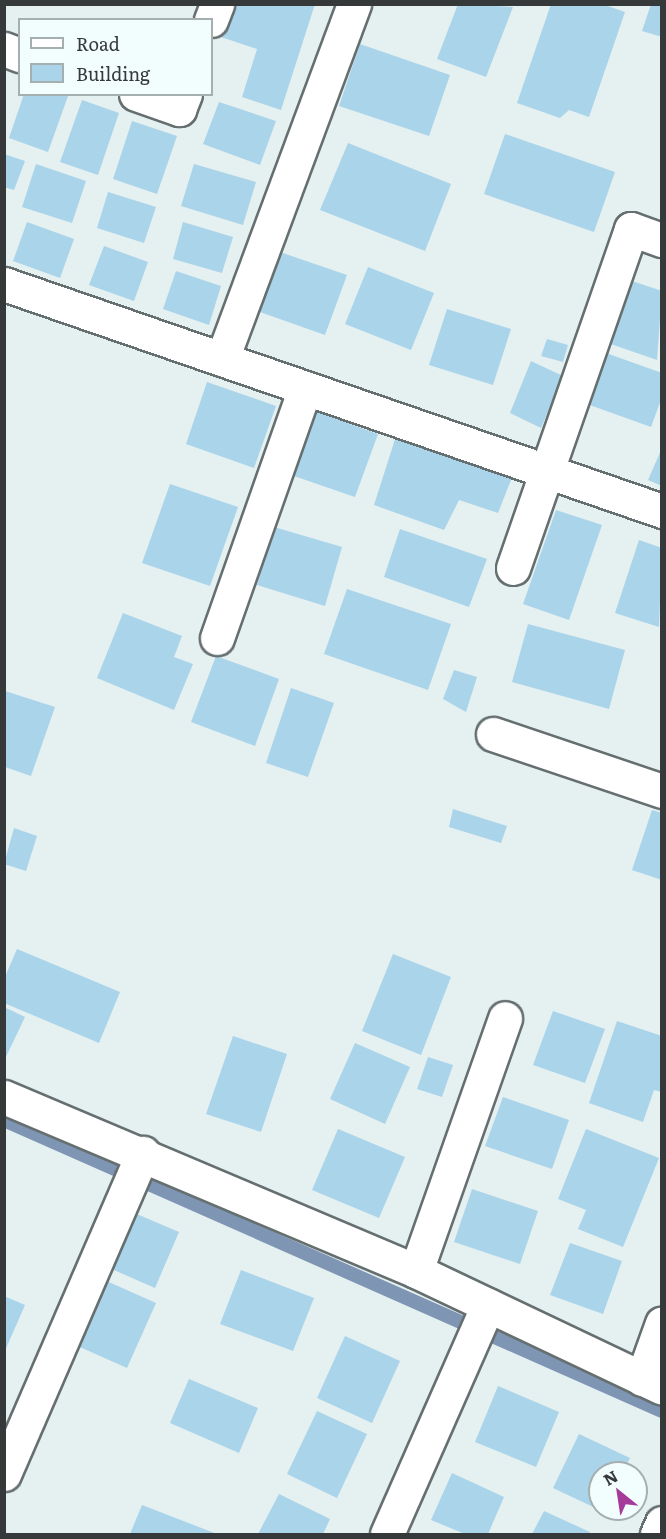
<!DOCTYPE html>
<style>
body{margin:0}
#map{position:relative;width:666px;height:1539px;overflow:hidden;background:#e5f0f1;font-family:Literata,serif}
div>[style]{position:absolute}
.stream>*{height:14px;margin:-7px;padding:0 7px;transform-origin:7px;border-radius:7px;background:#7e95b4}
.building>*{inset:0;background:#aad4ea}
.roads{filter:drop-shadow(2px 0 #666f70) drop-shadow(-2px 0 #666f70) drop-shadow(0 2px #666f70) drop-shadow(0 -2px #666f70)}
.minor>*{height:33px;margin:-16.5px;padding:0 16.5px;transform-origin:16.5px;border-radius:16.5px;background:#fff}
span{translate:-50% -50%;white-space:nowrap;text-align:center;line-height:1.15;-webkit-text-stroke:6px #f2fdfe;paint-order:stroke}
.frame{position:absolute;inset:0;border:6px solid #35393a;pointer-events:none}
.legend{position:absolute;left:18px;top:18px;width:195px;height:78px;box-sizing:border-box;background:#f2fdfe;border:2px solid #a6afb0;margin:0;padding:8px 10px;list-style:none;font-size:18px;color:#35393a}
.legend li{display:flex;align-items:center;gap:12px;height:30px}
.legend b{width:30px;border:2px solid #a6afb0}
.north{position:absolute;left:588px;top:1461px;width:60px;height:60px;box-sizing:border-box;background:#f2fdfe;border:2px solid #a6afb0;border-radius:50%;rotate:330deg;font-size:16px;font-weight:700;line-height:24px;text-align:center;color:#35393a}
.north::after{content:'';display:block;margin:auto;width:21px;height:27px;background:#a53a9b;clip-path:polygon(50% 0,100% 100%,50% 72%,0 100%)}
</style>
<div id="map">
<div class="stream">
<div style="left:4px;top:1120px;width:719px;rotate:23.86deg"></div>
</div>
<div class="building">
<div style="clip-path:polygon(228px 4px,315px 4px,281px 110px,242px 97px,257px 49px,218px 36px)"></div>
<div style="clip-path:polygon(458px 4px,513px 7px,486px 77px,437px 59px)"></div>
<div style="clip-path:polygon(551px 4px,602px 4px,625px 12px,589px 117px,569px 110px,560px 118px,517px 103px)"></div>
<div style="clip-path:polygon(651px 4px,662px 4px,662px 37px,642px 31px)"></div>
<div style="clip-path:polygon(360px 44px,450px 75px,429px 136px,339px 106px)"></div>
<div style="clip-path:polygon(24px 94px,68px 96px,48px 152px,9px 138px)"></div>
<div style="clip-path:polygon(82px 100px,119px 113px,98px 175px,60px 162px)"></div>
<div style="clip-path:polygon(219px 102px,276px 121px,260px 165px,203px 144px)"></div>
<div style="clip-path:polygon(132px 121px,177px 136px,157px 194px,113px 179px)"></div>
<div style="clip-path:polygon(505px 134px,615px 172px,594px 232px,484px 194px)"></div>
<div style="clip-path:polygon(348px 143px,451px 184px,425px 251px,320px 210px)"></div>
<div style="clip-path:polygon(4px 154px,25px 161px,14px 190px,4px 187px)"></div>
<div style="clip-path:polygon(36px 164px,86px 181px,72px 223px,22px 207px)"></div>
<div style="clip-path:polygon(194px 164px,256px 182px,243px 225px,181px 206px)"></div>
<div style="clip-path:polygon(108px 192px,156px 207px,144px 243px,97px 228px)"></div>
<div style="clip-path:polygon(27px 222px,74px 239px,60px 278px,13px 261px)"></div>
<div style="clip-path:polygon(183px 222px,233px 237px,222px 273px,173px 259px)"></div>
<div style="clip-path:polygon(104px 246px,148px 262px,134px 301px,89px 285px)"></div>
<div style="clip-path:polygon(277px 251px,347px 275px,325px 335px,257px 311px)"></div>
<div style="clip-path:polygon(368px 267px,434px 293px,411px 350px,345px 324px)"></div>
<div style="clip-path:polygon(176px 271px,221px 286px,209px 325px,163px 309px)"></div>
<div style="clip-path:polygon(626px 279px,662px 291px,657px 360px,605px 342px)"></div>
<div style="clip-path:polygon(447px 309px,511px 329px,493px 385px,429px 365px)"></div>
<div style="clip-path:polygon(547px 339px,568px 345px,563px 362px,541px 356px)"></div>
<div style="clip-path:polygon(606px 353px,662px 373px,662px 397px,651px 427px,587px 404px)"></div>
<div style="clip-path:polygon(531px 361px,563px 376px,541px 428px,510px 413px)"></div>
<div style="clip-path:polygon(207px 382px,276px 406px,254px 468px,186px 444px)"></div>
<div style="clip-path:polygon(314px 411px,378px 434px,355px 497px,291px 475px)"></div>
<div style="clip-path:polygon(397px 433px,513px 475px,498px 513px,459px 500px,444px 530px,374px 505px)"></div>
<div style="clip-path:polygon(662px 448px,662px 486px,648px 480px)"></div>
<div style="clip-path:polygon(170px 484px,238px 507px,210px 586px,142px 563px)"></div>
<div style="clip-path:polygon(556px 510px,602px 525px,569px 620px,523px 604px)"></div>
<div style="clip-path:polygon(274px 527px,342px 547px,325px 606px,257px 585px)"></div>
<div style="clip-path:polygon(400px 529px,487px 559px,469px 607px,384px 577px)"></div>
<div style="clip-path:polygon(639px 540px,662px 548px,659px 627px,615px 613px)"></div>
<div style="clip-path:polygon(347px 589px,451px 624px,428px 690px,324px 654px)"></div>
<div style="clip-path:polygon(123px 613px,182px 636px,174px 657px,193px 664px,174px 710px,97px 678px)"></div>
<div style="clip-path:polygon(528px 624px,625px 650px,609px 709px,512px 682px)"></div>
<div style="clip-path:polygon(216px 656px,279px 679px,255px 746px,191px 722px)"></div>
<div style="clip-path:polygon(454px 670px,477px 677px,466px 712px,443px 699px)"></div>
<div style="clip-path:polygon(291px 688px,334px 703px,308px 777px,266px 763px)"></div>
<div style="clip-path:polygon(5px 691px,55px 707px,31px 776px,5px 767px)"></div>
<div style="clip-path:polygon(453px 809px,507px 826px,501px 843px,449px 827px)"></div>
<div style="clip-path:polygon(652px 810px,662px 813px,662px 880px,632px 870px)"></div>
<div style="clip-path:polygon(14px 828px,37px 836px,26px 871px,4px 864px)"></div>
<div style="clip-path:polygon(17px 949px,120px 992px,99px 1043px,4px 1003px,4px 979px)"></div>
<div style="clip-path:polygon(393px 954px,451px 977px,421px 1055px,362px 1031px)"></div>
<div style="clip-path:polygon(4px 1007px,25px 1017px,4px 1061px)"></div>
<div style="clip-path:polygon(553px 1011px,605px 1029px,585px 1083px,533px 1065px)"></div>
<div style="clip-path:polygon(617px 1021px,662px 1036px,662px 1092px,654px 1090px,643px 1122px,589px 1103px)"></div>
<div style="clip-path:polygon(233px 1036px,287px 1054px,261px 1132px,206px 1114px)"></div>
<div style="clip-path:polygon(355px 1043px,410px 1067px,385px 1124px,330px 1099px)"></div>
<div style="clip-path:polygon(428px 1057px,453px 1065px,442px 1097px,417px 1089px)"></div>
<div style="clip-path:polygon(503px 1097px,569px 1120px,552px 1169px,485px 1146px)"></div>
<div style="clip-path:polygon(338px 1129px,405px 1157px,379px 1218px,312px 1190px)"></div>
<div style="clip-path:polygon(586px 1129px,659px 1158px,623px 1247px,578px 1229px,586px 1210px,558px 1199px)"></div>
<div style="clip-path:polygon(472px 1189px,538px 1211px,520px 1264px,454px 1242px)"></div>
<div style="clip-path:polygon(132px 1212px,179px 1232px,155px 1288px,107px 1267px)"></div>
<div style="clip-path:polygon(570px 1243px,622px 1261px,603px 1314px,550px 1295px)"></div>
<div style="clip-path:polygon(241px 1270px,314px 1298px,293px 1351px,220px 1324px)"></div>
<div style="clip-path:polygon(102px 1279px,156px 1303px,127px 1368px,73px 1344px)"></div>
<div style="clip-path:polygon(4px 1296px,25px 1305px,4px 1353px)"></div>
<div style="clip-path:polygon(345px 1336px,400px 1361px,372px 1423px,317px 1398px)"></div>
<div style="clip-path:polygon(189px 1379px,258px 1408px,239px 1453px,170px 1423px)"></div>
<div style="clip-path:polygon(498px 1386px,559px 1412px,536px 1467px,475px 1442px)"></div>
<div style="clip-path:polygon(317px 1411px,367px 1434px,337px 1498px,287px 1474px)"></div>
<div style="clip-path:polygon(579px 1434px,630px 1458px,623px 1473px,600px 1473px,604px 1512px,553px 1488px)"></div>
<div style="clip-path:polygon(452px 1473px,504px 1497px,488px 1534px,465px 1534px,431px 1520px)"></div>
<div style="clip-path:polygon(279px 1494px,330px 1519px,323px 1534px,258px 1534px)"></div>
<div style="clip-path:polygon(142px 1505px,217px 1534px,130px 1534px)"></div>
<div style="clip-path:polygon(544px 1511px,590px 1532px,589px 1534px,532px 1534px)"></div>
</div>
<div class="roads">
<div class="minor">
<div style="left:211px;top:20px;width:17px;rotate:-69deg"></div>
<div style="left:4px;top:49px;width:17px;rotate:21deg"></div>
<div style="left:136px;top:94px;width:46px;rotate:19.2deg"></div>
<div style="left:179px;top:109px;width:16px;rotate:-68deg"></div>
<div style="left:4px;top:284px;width:696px;rotate:19.03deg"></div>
<div style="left:222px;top:359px;width:379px;rotate:-69.6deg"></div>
<div style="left:513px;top:568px;width:359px;rotate:-70.8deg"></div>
<div style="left:631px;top:229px;width:33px;rotate:20deg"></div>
<div style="left:217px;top:638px;width:265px;rotate:-70.6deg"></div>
<div style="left:493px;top:734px;width:178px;rotate:18.6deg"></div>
<div style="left:4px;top:1097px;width:447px;rotate:22.9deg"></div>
<div style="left:416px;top:1271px;width:272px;rotate:25.4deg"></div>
<div style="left:416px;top:1271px;width:268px;rotate:-70.6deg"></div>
<div style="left:642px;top:1379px;width:59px;rotate:-70.3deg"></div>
<div style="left:4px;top:1474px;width:350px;rotate:-66.6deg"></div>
<div style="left:387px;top:1534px;width:250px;rotate:-66.2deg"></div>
<div style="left:657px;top:1534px;width:12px;rotate:-66deg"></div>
</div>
</div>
<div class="frame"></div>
<ul class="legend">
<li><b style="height:8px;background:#fff"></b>Road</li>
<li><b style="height:16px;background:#aad4ea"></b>Building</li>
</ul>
<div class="north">N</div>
</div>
